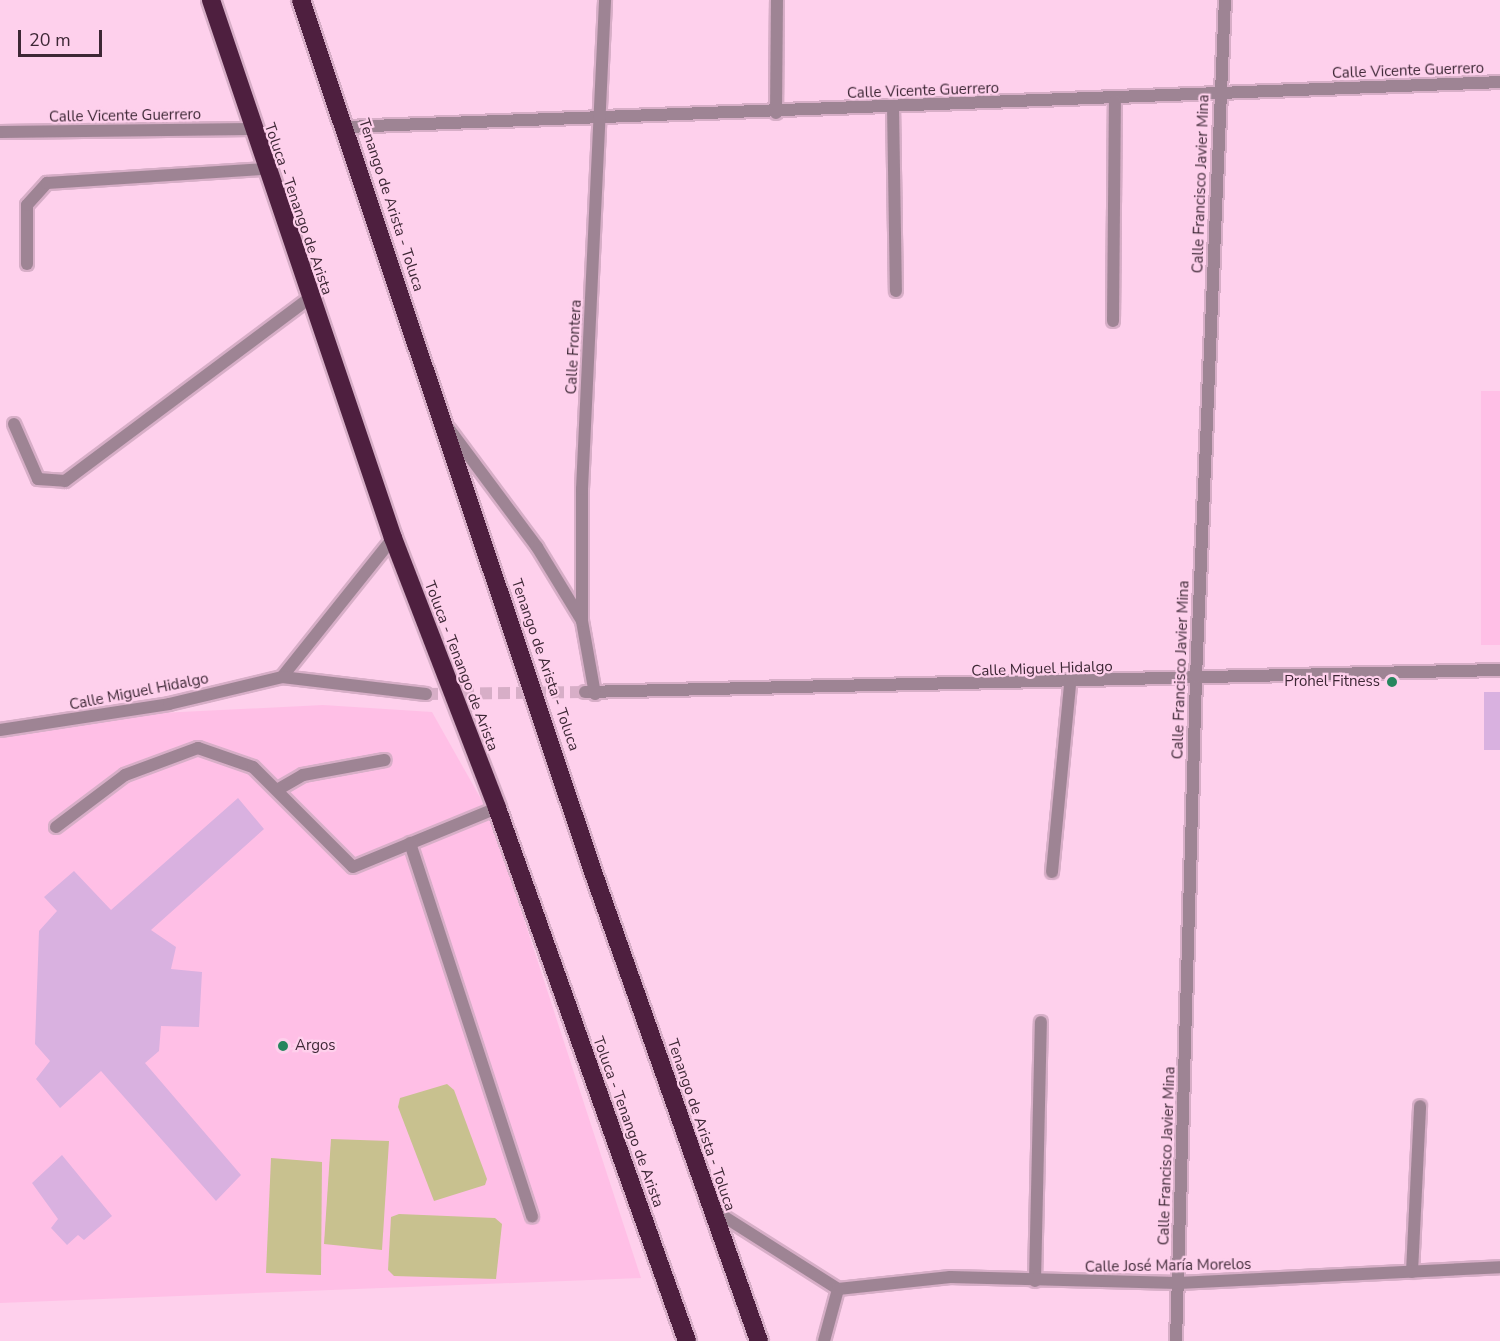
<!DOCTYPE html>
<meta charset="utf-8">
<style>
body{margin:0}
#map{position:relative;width:1500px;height:1341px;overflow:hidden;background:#fed0ec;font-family:"Nunito Sans",sans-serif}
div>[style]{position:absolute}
.built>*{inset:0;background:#ffbfe6}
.green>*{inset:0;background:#c8c18f}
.building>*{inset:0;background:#d9b1e0}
.street-tunnel>*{height:12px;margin-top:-6px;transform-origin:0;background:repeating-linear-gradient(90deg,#d7aec7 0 12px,transparent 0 18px)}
.roads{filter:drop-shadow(2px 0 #d7aec7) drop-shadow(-2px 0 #d7aec7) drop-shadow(0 2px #d7aec7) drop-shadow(0 -2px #d7aec7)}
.lane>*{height:12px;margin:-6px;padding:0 6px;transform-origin:6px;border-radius:6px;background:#9e8494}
.street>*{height:12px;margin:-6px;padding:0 6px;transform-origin:6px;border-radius:6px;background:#9e8494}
.highway>*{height:18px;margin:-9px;padding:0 9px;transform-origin:9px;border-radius:9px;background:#4e1f3f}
.dots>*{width:16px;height:16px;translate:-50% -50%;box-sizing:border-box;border:3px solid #fed0ec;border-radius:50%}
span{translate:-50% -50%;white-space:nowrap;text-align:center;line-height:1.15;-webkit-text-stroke:4.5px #fed0ec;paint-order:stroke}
.street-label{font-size:15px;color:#3d2735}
.poi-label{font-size:15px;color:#3d2735}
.right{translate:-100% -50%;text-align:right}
.left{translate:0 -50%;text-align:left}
.scale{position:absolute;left:18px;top:30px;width:84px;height:27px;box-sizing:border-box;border:3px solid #3d2735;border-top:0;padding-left:8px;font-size:18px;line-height:21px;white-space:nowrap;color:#3d2735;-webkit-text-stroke:4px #fed0ec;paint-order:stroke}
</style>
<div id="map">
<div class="built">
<div style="clip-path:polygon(1481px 391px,1500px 391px,1500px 645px,1481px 645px)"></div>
<div style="clip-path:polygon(323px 705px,432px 712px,490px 815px,641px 1278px,0 1303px,0 721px)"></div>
</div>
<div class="green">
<div style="clip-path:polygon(447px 1084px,454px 1090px,487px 1179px,485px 1185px,434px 1201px,398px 1107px,400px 1098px)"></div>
<div style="clip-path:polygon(331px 1139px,389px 1141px,382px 1250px,324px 1244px)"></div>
<div style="clip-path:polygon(271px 1158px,322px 1162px,321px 1275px,266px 1273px)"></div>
<div style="clip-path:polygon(399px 1214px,495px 1218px,502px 1224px,496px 1279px,394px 1276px,388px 1270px,391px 1217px)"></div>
</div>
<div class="building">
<div style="clip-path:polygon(1484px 692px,1500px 692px,1500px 750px,1484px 750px)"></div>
<div style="clip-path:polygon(238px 798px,264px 829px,151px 930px,176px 947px,171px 969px,202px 972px,199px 1027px,161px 1026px,159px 1051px,145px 1063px,241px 1175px,216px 1201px,101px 1071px,60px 1108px,36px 1079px,50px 1061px,35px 1044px,39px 931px,57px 911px,44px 897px,74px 871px,111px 910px)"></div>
<div style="clip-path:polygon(62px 1155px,112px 1216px,84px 1240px,78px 1235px,67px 1245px,51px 1228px,58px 1219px,32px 1183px)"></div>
</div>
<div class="street-tunnel">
<div style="left:426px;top:694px;width:159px;rotate:-0.7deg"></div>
</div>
<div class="roads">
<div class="lane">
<div style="left:27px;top:264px;width:59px;rotate:-90deg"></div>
<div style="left:27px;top:205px;width:30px;rotate:-48deg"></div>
<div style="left:47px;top:183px;width:219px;rotate:-3.7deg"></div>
<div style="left:14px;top:424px;width:60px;rotate:66.4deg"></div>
<div style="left:38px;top:479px;width:27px;rotate:4deg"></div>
<div style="left:65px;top:481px;width:306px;rotate:-36.8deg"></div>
<div style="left:277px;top:790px;width:30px;rotate:-30deg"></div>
<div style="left:303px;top:775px;width:83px;rotate:-10.4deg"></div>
<div style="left:56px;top:827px;width:86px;rotate:-37deg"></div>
<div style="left:125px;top:775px;width:78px;rotate:-20.3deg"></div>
<div style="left:198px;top:748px;width:58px;rotate:19.1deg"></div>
<div style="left:253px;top:767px;width:141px;rotate:45deg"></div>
<div style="left:353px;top:867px;width:156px;rotate:-22.3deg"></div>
<div style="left:410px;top:843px;width:393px;rotate:71.9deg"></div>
</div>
<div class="street">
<div style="left:893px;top:106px;width:185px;rotate:89.1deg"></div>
<div style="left:776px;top:113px;width:113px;rotate:-89.5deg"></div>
<div style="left:346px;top:127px;width:1155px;rotate:-2.23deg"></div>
<div style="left:0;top:132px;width:251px;rotate:-0.7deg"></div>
<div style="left:1113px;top:321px;width:220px;rotate:-89.5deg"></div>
<div style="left:449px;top:429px;width:147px;rotate:53.3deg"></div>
<div style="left:537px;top:547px;width:84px;rotate:58.6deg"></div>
<div style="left:282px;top:677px;width:178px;rotate:-51.4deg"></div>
<div style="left:585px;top:692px;width:915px;rotate:-1.38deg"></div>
<div style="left:595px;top:694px;width:74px;rotate:-100.1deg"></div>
<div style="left:582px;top:621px;width:132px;rotate:-90deg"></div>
<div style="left:582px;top:489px;width:490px;rotate:-87.3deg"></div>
<div style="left:0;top:730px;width:171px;rotate:-8.7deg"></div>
<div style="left:169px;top:704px;width:116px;rotate:-13.4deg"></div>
<div style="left:282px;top:677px;width:145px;rotate:6.7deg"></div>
<div style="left:1052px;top:872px;width:189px;rotate:-84.5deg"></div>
<div style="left:712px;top:1209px;width:149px;rotate:32.4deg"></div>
<div style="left:1412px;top:1272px;width:166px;rotate:-87.2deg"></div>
<div style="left:1035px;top:1281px;width:259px;rotate:-88.7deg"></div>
<div style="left:838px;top:1289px;width:113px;rotate:-6.1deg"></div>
<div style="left:950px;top:1277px;width:228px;rotate:1.5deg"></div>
<div style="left:1178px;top:1283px;width:322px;rotate:-2.8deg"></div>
<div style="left:824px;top:1341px;width:54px;rotate:-74.9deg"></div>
<div style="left:1176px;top:1341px;width:664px;rotate:-88.27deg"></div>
<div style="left:1196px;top:677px;width:678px;rotate:-87.55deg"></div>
</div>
<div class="highway">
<div style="left:211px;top:0;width:568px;rotate:71.31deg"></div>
<div style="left:393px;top:538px;width:289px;rotate:68.9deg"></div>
<div style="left:497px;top:808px;width:566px;rotate:70.38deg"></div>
<div style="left:301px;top:0;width:916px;rotate:71.49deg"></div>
<div style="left:592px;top:869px;width:501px;rotate:70.52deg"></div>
</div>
</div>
<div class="dots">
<div style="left:1392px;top:682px;background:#26865e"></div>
<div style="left:283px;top:1046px;background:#26865e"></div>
</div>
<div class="street-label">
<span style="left:1408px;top:71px;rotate:-2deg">Calle Vicente Guerrero</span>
<span style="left:923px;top:91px;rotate:-2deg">Calle Vicente Guerrero</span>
<span style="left:125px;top:116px;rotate:-1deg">Calle Vicente Guerrero</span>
<span style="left:1201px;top:184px;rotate:-88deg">Calle Francisco Javier Mina</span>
<span style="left:391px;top:205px;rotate:72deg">Tenango de Arista - Toluca</span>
<span style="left:298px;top:209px;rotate:71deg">Toluca - Tenango de Arista</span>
<span style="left:574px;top:347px;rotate:-87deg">Calle Frontera</span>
<span style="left:545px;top:665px;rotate:71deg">Tenango de Arista - Toluca</span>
<span style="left:461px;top:666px;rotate:69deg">Toluca - Tenango de Arista</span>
<span style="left:1042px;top:669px;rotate:-2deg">Calle Miguel Hidalgo</span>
<span style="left:1181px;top:670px;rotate:-88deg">Calle Francisco Javier Mina</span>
<span style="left:139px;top:692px;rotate:-11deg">Calle Miguel Hidalgo</span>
<span style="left:628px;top:1122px;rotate:70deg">Toluca - Tenango de Arista</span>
<span style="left:701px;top:1125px;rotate:71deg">Tenango de Arista - Toluca</span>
<span style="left:1167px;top:1156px;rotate:-88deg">Calle Francisco Javier Mina</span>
<span style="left:1168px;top:1266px;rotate:-1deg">Calle José María Morelos</span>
</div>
<div class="poi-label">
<span class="right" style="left:1380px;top:682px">Prohel Fitness</span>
<span class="left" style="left:295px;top:1046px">Argos</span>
</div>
<div class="scale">20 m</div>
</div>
